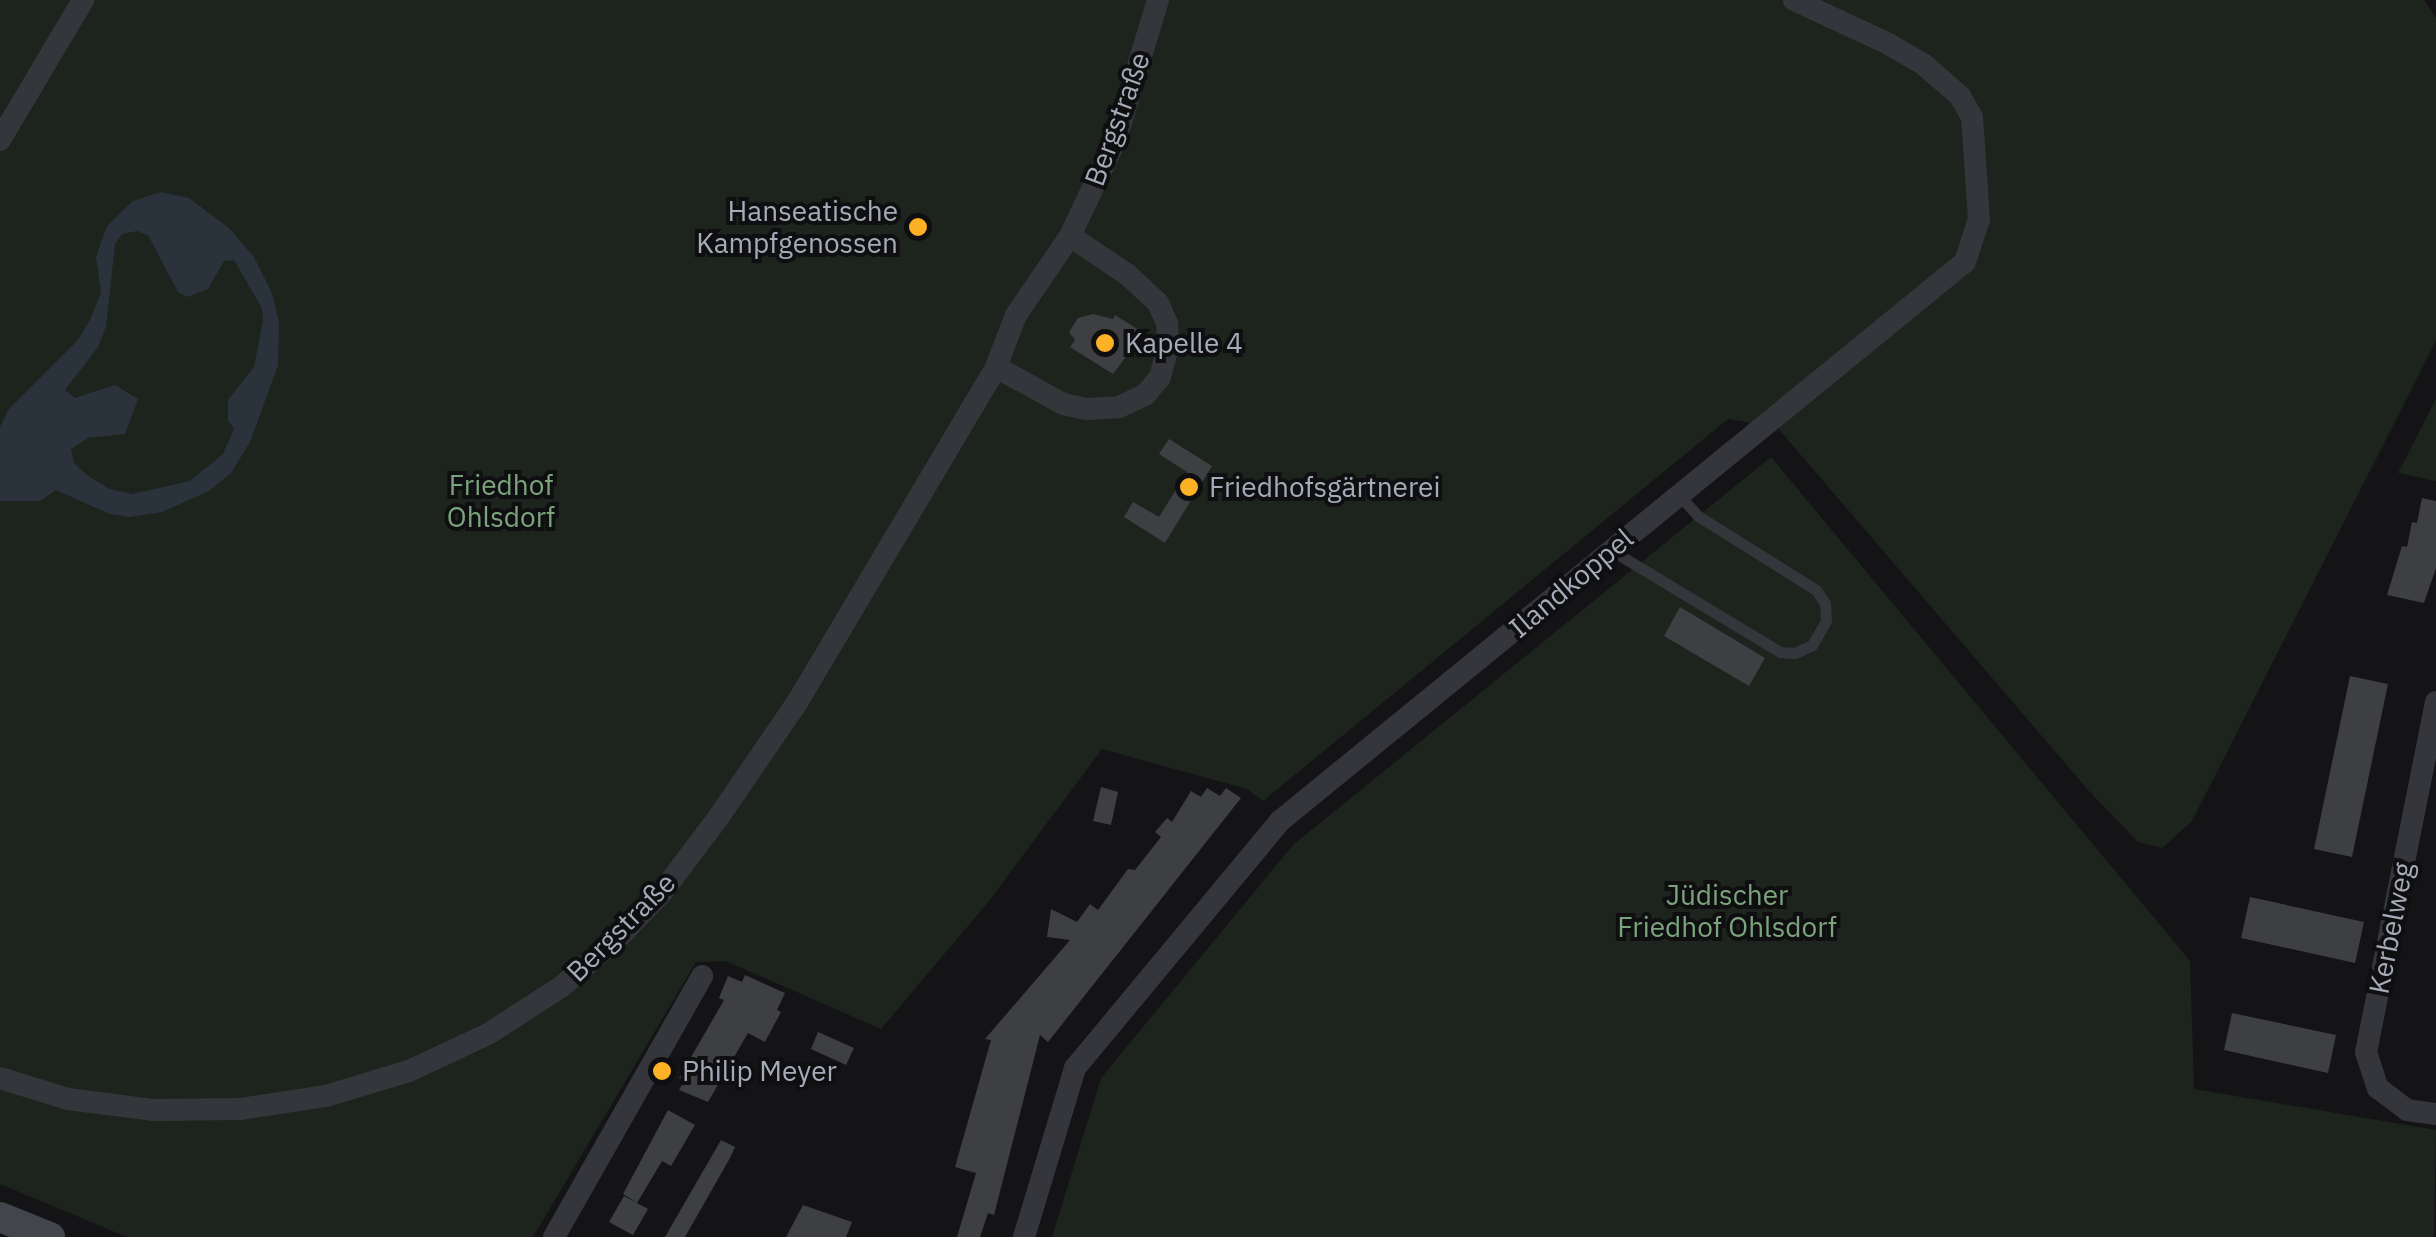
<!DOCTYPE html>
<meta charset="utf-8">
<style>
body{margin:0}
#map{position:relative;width:2436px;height:1237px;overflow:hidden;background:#141416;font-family:"IBM Plex Sans",sans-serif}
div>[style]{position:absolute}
.green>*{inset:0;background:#1c241d}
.water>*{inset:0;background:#2a333b}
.building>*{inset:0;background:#3e3f43}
.lane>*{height:11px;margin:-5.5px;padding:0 5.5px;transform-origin:5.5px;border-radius:5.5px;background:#35363b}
.street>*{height:22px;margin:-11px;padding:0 11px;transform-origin:11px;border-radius:11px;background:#35363b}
.secondary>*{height:30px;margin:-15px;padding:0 15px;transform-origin:15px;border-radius:15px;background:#43454c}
.dots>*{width:28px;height:28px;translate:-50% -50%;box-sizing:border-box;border:5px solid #0f0f11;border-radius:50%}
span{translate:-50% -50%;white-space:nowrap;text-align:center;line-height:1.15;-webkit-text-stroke:8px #0f0f11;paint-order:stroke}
.street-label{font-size:28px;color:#a5abb7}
.poi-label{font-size:28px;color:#a5abb7}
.right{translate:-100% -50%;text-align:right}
.left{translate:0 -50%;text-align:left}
.park-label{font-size:28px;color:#7ba47d}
</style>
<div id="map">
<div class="green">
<div style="clip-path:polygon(0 0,2424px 0,2436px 18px,2436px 341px,2192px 821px,2162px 848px,2138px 842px,2089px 791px,1777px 427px,1728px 419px,1263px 801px,1247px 789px,1102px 749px,989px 901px,881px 1029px,726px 961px,696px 962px,533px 1237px,127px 1237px,0 1184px)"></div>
<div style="clip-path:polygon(2436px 399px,2436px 481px,2398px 473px)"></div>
<div style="clip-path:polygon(1771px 457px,2190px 961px,2194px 1089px,2436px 1130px,2434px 1237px,1052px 1237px,1101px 1078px,1293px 845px)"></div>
</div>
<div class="water">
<div style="clip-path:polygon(evenodd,161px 192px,189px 198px,229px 228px,254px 257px,272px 293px,279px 323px,278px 365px,250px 442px,231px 473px,209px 491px,162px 512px,129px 517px,110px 514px,56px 490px,40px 501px,0 501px,0 427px,9px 409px,77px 341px,90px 320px,101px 293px,96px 257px,107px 226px,133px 201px,161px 192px,137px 231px,148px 235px,178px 292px,187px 297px,208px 289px,224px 261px,234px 260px,262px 308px,263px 321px,254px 367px,228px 400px,228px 420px,234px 429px,223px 454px,190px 481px,132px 494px,110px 489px,88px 476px,74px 463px,71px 449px,88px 438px,125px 434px,138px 399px,115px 385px,75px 398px,65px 390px,98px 347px,106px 327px,115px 244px,122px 234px,137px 231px)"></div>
</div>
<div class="building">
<div style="clip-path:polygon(1093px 314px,1113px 319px,1115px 315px,1144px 333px,1113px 374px,1070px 347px,1075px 340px,1069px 332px,1078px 318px)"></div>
<div style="clip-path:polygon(1169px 439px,1212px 466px,1165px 543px,1124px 517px,1133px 502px,1159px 517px,1187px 472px,1159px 454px)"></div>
<div style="clip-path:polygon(2422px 498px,2436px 501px,2436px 568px,2424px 603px,2387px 595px,2402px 546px,2407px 547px,2412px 522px,2417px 523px)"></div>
<div style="clip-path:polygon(1680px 607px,1765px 658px,1749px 686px,1664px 636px)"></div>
<div style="clip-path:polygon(2350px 676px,2388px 684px,2352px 857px,2314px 849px)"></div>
<div style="clip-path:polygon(1101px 787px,1118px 792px,1111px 825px,1093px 821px)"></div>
<div style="clip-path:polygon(1207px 788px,1220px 796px,1226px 788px,1241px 798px,1048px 1042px,1040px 1035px,994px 1215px,988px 1213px,980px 1237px,957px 1237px,976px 1173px,955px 1167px,991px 1040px,985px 1039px,1070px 940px,1047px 937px,1051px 909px,1077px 922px,1090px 904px,1098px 910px,1128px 869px,1135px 870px,1161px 837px,1155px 832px,1167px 818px,1172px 822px,1191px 791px,1201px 797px)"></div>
<div style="clip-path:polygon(2250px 897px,2364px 922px,2355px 963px,2241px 938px)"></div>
<div style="clip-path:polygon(745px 975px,785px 993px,777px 1010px,781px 1012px,765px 1042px,748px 1033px,708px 1102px,679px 1090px,684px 1081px,679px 1078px,724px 1000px,719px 998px,728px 976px,742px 982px)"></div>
<div style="clip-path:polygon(2232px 1013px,2336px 1035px,2328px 1073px,2224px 1050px)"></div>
<div style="clip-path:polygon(818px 1032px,854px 1048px,846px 1065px,811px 1049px)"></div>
<div style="clip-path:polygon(668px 1110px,695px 1125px,671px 1166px,662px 1161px,637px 1203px,623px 1194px)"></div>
<div style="clip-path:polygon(721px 1140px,735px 1147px,730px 1158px,685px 1237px,665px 1237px)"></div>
<div style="clip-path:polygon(624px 1196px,648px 1209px,633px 1235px,609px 1222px)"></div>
<div style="clip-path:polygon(803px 1205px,852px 1222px,846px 1237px,786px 1237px)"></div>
</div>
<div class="lane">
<div style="left:1611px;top:550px;width:197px;rotate:31.1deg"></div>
<div style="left:1780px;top:652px;width:15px;rotate:4deg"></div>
<div style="left:1795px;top:653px;width:19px;rotate:-25deg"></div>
<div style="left:1812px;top:645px;width:28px;rotate:-60deg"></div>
<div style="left:1826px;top:621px;width:18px;rotate:-93deg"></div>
<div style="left:1825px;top:603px;width:16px;rotate:-125deg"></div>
<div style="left:1816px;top:590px;width:139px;rotate:-147.9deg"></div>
<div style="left:1698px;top:516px;width:30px;rotate:-132deg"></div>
</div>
<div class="street">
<div style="left:0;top:140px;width:163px;rotate:-59.3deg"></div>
<div style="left:996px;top:367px;width:77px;rotate:28.9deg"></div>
<div style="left:1063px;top:404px;width:24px;rotate:12deg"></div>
<div style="left:1086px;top:409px;width:33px;rotate:-3deg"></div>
<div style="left:1119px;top:407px;width:29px;rotate:-25deg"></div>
<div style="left:1145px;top:395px;width:23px;rotate:-50deg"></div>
<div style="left:1160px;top:377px;width:30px;rotate:-75deg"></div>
<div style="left:1168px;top:348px;width:25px;rotate:-92deg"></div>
<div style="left:1167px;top:323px;width:22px;rotate:-114deg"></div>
<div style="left:1158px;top:303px;width:41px;rotate:-137deg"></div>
<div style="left:1128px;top:275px;width:70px;rotate:-146.1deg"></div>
<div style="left:2436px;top:702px;width:357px;rotate:101.3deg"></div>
<div style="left:2366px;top:1052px;width:38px;rotate:72deg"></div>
<div style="left:2378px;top:1088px;width:36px;rotate:37deg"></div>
<div style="left:2407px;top:1110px;width:29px;rotate:8deg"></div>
<div style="left:0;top:1078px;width:71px;rotate:17.2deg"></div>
<div style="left:68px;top:1099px;width:87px;rotate:7.3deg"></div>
<div style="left:154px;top:1110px;width:86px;rotate:-0.7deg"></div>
<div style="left:240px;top:1109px;width:87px;rotate:-8.6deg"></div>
<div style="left:326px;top:1096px;width:87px;rotate:-16.8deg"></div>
<div style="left:409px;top:1071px;width:87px;rotate:-25.1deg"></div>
<div style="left:488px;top:1034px;width:87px;rotate:-32.8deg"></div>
<div style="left:561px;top:987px;width:79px;rotate:-40.9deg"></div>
<div style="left:621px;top:935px;width:61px;rotate:-46.3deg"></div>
<div style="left:663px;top:891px;width:91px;rotate:-53deg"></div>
<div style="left:718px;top:818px;width:142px;rotate:-55.6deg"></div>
<div style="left:798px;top:701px;width:388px;rotate:-59.3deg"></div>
<div style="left:996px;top:367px;width:56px;rotate:-69deg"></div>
<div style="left:1016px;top:315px;width:96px;rotate:-55.6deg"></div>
<div style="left:1070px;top:236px;width:107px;rotate:-64.6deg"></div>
<div style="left:1116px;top:139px;width:145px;rotate:-73.2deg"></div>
<div style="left:554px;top:1237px;width:300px;rotate:-60.4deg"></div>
<div style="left:1024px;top:1237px;width:177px;rotate:-73.2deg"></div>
<div style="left:1075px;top:1068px;width:321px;rotate:-50.3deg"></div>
<div style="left:1280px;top:821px;width:884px;rotate:-39.22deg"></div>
<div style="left:1965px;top:262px;width:45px;rotate:-72deg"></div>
<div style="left:1979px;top:219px;width:102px;rotate:-93.9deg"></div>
<div style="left:1972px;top:117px;width:24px;rotate:-120deg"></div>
<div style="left:1960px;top:96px;width:49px;rotate:-139.1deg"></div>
<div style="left:1923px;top:64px;width:39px;rotate:-150deg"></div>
<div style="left:1889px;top:44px;width:105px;rotate:-155.1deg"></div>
</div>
<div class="secondary">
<div style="left:0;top:1217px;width:54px;rotate:21.8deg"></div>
</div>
<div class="dots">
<div style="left:918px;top:227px;background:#fdb125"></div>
<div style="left:1105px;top:343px;background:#fdb125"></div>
<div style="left:1189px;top:487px;background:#fdb125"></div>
<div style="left:662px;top:1071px;background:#fdb125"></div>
</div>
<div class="street-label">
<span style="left:1117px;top:119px;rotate:-70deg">Bergstraße</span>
<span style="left:1571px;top:583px;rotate:-40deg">Ilandkoppel</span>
<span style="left:621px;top:927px;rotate:-45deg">Bergstraße</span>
<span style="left:2391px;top:928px;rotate:-79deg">Kerbelweg</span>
</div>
<div class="poi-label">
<span class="right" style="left:898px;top:227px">Hanseatische<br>Kampfgenossen</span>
<span class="left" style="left:1125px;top:343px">Kapelle 4</span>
<span class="left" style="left:1209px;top:487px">Friedhofsgärtnerei</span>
<span class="left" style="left:682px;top:1071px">Philip Meyer</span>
</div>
<div class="park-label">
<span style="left:501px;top:501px">Friedhof<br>Ohlsdorf</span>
<span style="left:1727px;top:911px">Jüdischer<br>Friedhof Ohlsdorf</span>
</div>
</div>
